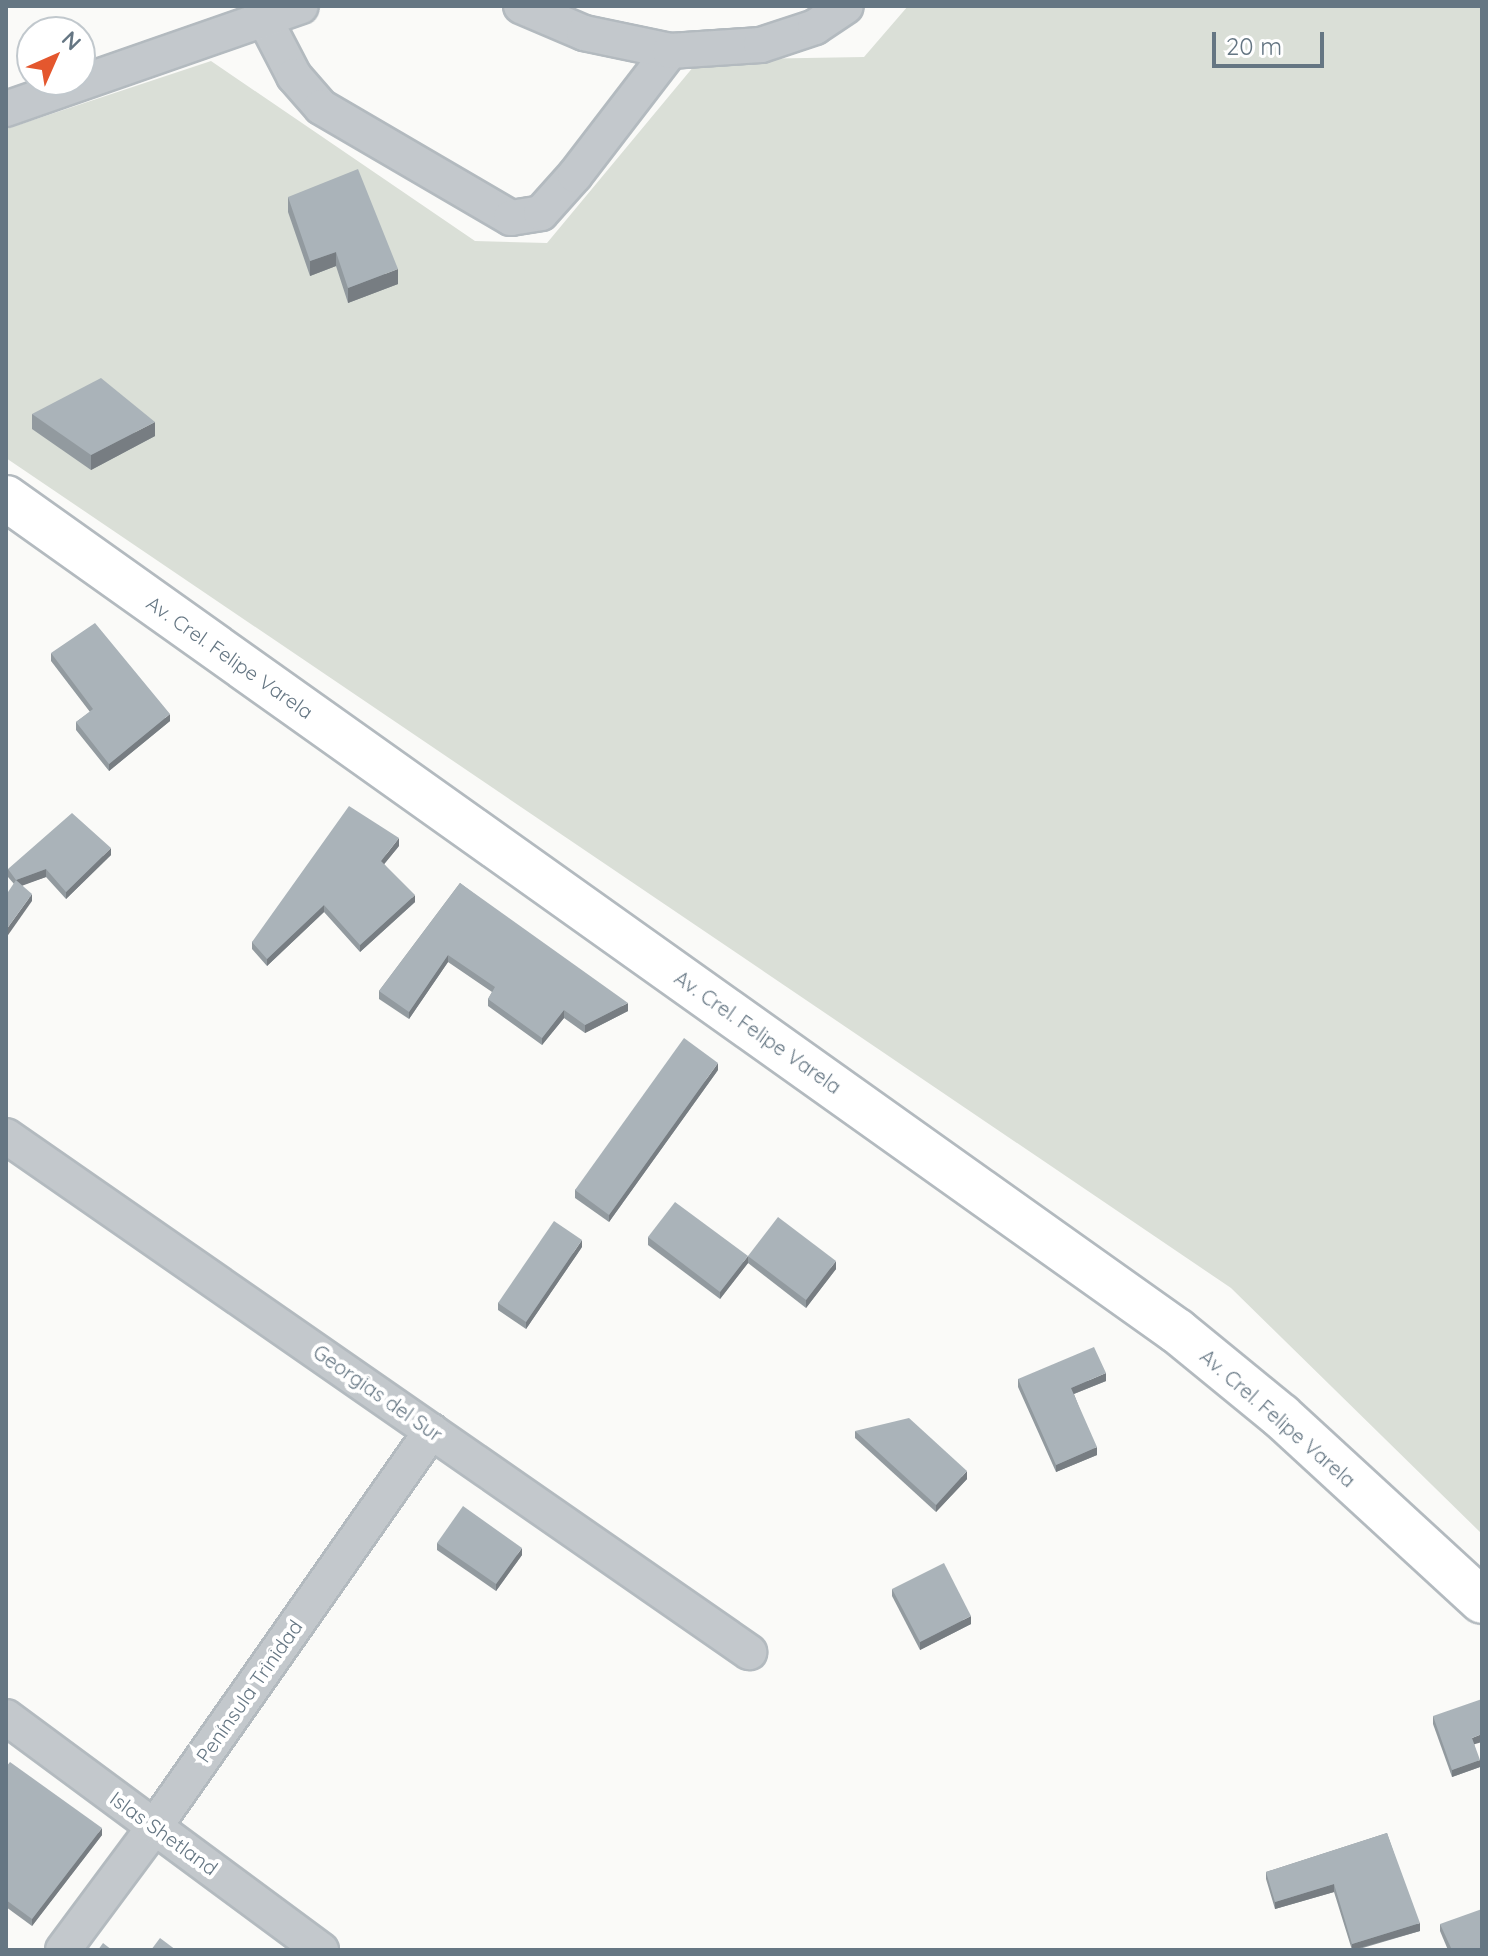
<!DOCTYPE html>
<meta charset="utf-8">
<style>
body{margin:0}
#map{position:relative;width:1488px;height:1956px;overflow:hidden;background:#fafaf8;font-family:Quicksand,sans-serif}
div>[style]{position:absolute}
.green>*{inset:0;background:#dadfd7}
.roads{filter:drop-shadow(2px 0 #b3babf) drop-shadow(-2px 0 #b3babf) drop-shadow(0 2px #b3babf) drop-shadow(0 -2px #b3babf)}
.minor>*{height:34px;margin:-17px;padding:0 17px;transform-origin:17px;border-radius:17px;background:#c3c8cc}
.secondary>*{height:44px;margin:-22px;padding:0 22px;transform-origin:22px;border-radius:22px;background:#fff}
.wall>*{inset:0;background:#929a9f}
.shaded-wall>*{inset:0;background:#777d82}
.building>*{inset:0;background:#aab3b9}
span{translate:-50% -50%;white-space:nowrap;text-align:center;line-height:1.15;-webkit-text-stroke:8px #fff;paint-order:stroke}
.street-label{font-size:20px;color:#657683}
.frame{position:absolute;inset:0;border:8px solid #657683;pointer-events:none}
.north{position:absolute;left:16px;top:16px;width:80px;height:80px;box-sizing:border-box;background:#fff;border:2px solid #c1c8cd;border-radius:50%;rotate:45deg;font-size:22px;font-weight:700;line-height:32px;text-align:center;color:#657683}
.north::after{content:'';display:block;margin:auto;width:28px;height:36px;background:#e4572e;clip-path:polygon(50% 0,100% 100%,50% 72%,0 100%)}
.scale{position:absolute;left:1212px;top:32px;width:112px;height:36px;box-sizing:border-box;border:4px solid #657683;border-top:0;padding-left:10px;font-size:24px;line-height:28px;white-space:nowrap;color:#657683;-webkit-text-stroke:6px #fff;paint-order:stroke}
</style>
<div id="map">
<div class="green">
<div style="clip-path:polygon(908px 6px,1482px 6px,1482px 1534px,1231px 1288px,6px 458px,6px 129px,211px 61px,475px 241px,547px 243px,699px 60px,864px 57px)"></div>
</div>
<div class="roads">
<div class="minor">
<div style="left:271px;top:6px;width:15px;rotate:113deg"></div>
<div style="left:265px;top:20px;width:63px;rotate:62.6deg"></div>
<div style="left:294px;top:76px;width:41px;rotate:48.9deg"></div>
<div style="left:321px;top:107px;width:220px;rotate:30.3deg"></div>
<div style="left:511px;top:218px;width:30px;rotate:-9deg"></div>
<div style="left:541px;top:213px;width:51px;rotate:-48.2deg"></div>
<div style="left:575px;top:175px;width:156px;rotate:-52.5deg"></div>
<div style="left:521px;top:6px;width:69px;rotate:23.2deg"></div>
<div style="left:584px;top:33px;width:88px;rotate:11.8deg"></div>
<div style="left:670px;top:51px;width:91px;rotate:-3.8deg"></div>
<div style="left:761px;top:45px;width:57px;rotate:-18.4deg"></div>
<div style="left:815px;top:27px;width:37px;rotate:-34deg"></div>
<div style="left:6px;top:109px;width:312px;rotate:-19.2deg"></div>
<div style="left:6px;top:1136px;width:905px;rotate:34.78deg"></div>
<div style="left:6px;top:1717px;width:392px;rotate:36.5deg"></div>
<div style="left:63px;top:1950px;width:154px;rotate:-53.4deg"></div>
<div style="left:155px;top:1826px;width:482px;rotate:-55deg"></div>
</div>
<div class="secondary">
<div style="left:6px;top:498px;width:1437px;rotate:35.43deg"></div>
<div style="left:1177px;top:1331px;width:134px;rotate:39.3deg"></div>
<div style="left:1281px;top:1416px;width:273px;rotate:42.6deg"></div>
</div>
</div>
<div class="wall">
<div style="clip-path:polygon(288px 197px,398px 284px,348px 303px,336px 266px,310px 276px,288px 212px)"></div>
<div style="clip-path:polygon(32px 414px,155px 436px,91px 470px,32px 429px)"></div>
<div style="clip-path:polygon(51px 653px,170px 721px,109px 771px,76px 730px,76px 722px,90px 712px,51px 661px)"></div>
<div style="clip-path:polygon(399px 846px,384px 864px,415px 902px,360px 952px,324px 912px,267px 966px,252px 949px,252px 942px)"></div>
<div style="clip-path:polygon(111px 855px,66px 899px,46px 877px,22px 885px,32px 901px,14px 884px,8px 877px,8px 869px)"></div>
<div style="clip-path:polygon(460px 883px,628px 1011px,585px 1033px,564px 1018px,542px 1045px,488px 1006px,488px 999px,492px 992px,448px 962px,409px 1019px,379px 999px,379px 991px)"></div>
<div style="clip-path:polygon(718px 1070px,609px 1222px,575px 1198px,575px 1190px)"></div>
<div style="clip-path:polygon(648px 1237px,748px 1263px,720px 1299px,648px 1245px)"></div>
<div style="clip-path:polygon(582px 1247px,526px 1329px,498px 1310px,498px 1303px)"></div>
<div style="clip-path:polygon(748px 1256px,836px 1269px,806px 1308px,748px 1263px)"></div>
<div style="clip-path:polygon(1018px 1379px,1106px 1381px,1074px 1394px,1097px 1455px,1056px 1472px,1018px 1387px)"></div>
<div style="clip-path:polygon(855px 1431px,967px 1479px,936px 1512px,855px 1438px)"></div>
<div style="clip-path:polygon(437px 1543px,522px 1555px,496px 1591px,437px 1550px)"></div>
<div style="clip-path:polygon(892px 1589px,971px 1624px,920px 1650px,892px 1596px)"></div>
<div style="clip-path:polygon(1433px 1716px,1474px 1744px,1480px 1767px,1452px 1777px,1433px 1724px)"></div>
<div style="clip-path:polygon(6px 1767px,102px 1835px,32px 1926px,6px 1907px)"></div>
<div style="clip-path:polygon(1387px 1833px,1420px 1931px,1356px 1950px,1352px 1950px,1334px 1892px,1275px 1909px,1266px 1879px,1266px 1872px)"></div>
<div style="clip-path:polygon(1440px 1924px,1482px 1950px,1448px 1950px,1440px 1931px)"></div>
</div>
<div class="shaded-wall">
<div style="clip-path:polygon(336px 252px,336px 266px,310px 276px,310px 261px)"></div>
<div style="clip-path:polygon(398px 269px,398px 284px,348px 303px,348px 288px)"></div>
<div style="clip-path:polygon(155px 422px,155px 436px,91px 470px,91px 455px)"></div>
<div style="clip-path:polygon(170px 714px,170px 721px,109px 771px,109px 764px)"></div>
<div style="clip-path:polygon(399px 838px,399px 846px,381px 868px,381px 861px)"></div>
<div style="clip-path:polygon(111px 848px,111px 855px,66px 899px,66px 892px)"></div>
<div style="clip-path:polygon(46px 869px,46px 877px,16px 888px,16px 880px)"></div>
<div style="clip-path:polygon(32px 894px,32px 901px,6px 938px,6px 930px)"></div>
<div style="clip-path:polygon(415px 895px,415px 902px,360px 952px,360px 945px)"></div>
<div style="clip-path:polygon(324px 905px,324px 912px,267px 966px,267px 959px)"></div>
<div style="clip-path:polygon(448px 955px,448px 962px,409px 1019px,409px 1012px)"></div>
<div style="clip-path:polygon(628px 1003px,628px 1011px,585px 1033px,585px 1025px)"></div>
<div style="clip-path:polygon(564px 1010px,564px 1018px,542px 1045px,542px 1038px)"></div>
<div style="clip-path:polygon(718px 1063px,718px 1070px,609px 1222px,609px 1215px)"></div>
<div style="clip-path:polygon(582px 1240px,582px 1247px,526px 1329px,526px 1322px)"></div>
<div style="clip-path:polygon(748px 1256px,748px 1263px,720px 1299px,720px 1292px)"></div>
<div style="clip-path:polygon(836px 1261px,836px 1269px,806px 1308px,806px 1300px)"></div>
<div style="clip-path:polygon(1106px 1373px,1106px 1381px,1071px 1395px,1071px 1388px)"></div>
<div style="clip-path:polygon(1097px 1447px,1097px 1455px,1056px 1472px,1056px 1465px)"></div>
<div style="clip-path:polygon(967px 1471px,967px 1479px,936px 1512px,936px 1505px)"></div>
<div style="clip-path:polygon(522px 1548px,522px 1555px,496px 1591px,496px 1584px)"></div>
<div style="clip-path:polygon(971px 1616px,971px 1624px,920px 1650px,920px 1642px)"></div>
<div style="clip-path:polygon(1482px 1734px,1482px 1742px,1472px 1745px,1472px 1738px)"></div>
<div style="clip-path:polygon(1480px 1760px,1480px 1767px,1452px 1777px,1452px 1770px)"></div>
<div style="clip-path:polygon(102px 1828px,102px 1835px,32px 1926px,32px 1919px)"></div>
<div style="clip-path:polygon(1334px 1884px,1334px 1892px,1275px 1909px,1275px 1902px)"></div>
<div style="clip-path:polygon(1420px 1923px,1420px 1931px,1352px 1950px,1352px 1944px)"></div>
</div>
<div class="building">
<div style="clip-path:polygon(358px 169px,398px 269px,348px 288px,336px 252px,310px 261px,288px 197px)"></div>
<div style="clip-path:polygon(101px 378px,155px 422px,91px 455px,32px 414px)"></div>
<div style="clip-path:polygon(95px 623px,170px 714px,109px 764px,76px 722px,93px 709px,51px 653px)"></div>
<div style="clip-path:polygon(349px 806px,399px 838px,381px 861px,415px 895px,360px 945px,324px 905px,267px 959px,252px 942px)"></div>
<div style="clip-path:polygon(72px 813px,111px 848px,66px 892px,46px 869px,16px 880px,8px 869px)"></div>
<div style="clip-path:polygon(16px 880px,32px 894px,6px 930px,6px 895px)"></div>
<div style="clip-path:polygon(460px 883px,628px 1003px,585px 1025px,564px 1010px,542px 1038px,488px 999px,495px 987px,448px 955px,409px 1012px,379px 991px)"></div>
<div style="clip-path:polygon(684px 1038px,718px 1063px,609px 1215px,575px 1190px)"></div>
<div style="clip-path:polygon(675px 1202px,748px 1256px,720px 1292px,648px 1237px)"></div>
<div style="clip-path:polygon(778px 1217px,836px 1261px,806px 1300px,748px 1256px)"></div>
<div style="clip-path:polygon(554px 1221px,582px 1240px,526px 1322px,498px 1303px)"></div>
<div style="clip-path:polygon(1094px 1347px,1106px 1373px,1071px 1388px,1097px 1447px,1056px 1465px,1018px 1379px)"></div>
<div style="clip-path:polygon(909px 1418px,967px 1471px,936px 1505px,855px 1431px)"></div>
<div style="clip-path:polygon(463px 1506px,522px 1548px,496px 1584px,437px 1543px)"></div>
<div style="clip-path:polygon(944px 1563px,971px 1616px,920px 1642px,892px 1589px)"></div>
<div style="clip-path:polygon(1482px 1699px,1482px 1734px,1472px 1738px,1480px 1760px,1452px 1770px,1433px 1716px)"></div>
<div style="clip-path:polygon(10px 1762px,102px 1828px,32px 1919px,6px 1900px,6px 1767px)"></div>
<div style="clip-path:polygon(1387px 1833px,1420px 1923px,1352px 1944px,1334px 1884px,1275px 1902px,1266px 1872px)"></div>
<div style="clip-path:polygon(1482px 1909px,1482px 1950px,1452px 1950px,1440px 1924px)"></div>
<div style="clip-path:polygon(160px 1938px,176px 1950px,151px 1950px)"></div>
<div style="clip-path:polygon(103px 1943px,112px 1950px,98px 1950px)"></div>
</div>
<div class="street-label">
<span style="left:230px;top:657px;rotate:35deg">Av. Crel. Felipe Varela</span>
<span style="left:758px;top:1032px;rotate:35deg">Av. Crel. Felipe Varela</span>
<span style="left:378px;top:1393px;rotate:35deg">Georgias del Sur</span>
<span style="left:1278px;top:1418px;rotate:41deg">Av. Crel. Felipe Varela</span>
<span style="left:249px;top:1691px;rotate:-55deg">Península Trinidad</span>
<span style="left:164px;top:1833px;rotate:36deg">Islas Shetland</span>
</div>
<div class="frame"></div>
<div class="north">N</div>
<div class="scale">20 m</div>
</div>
